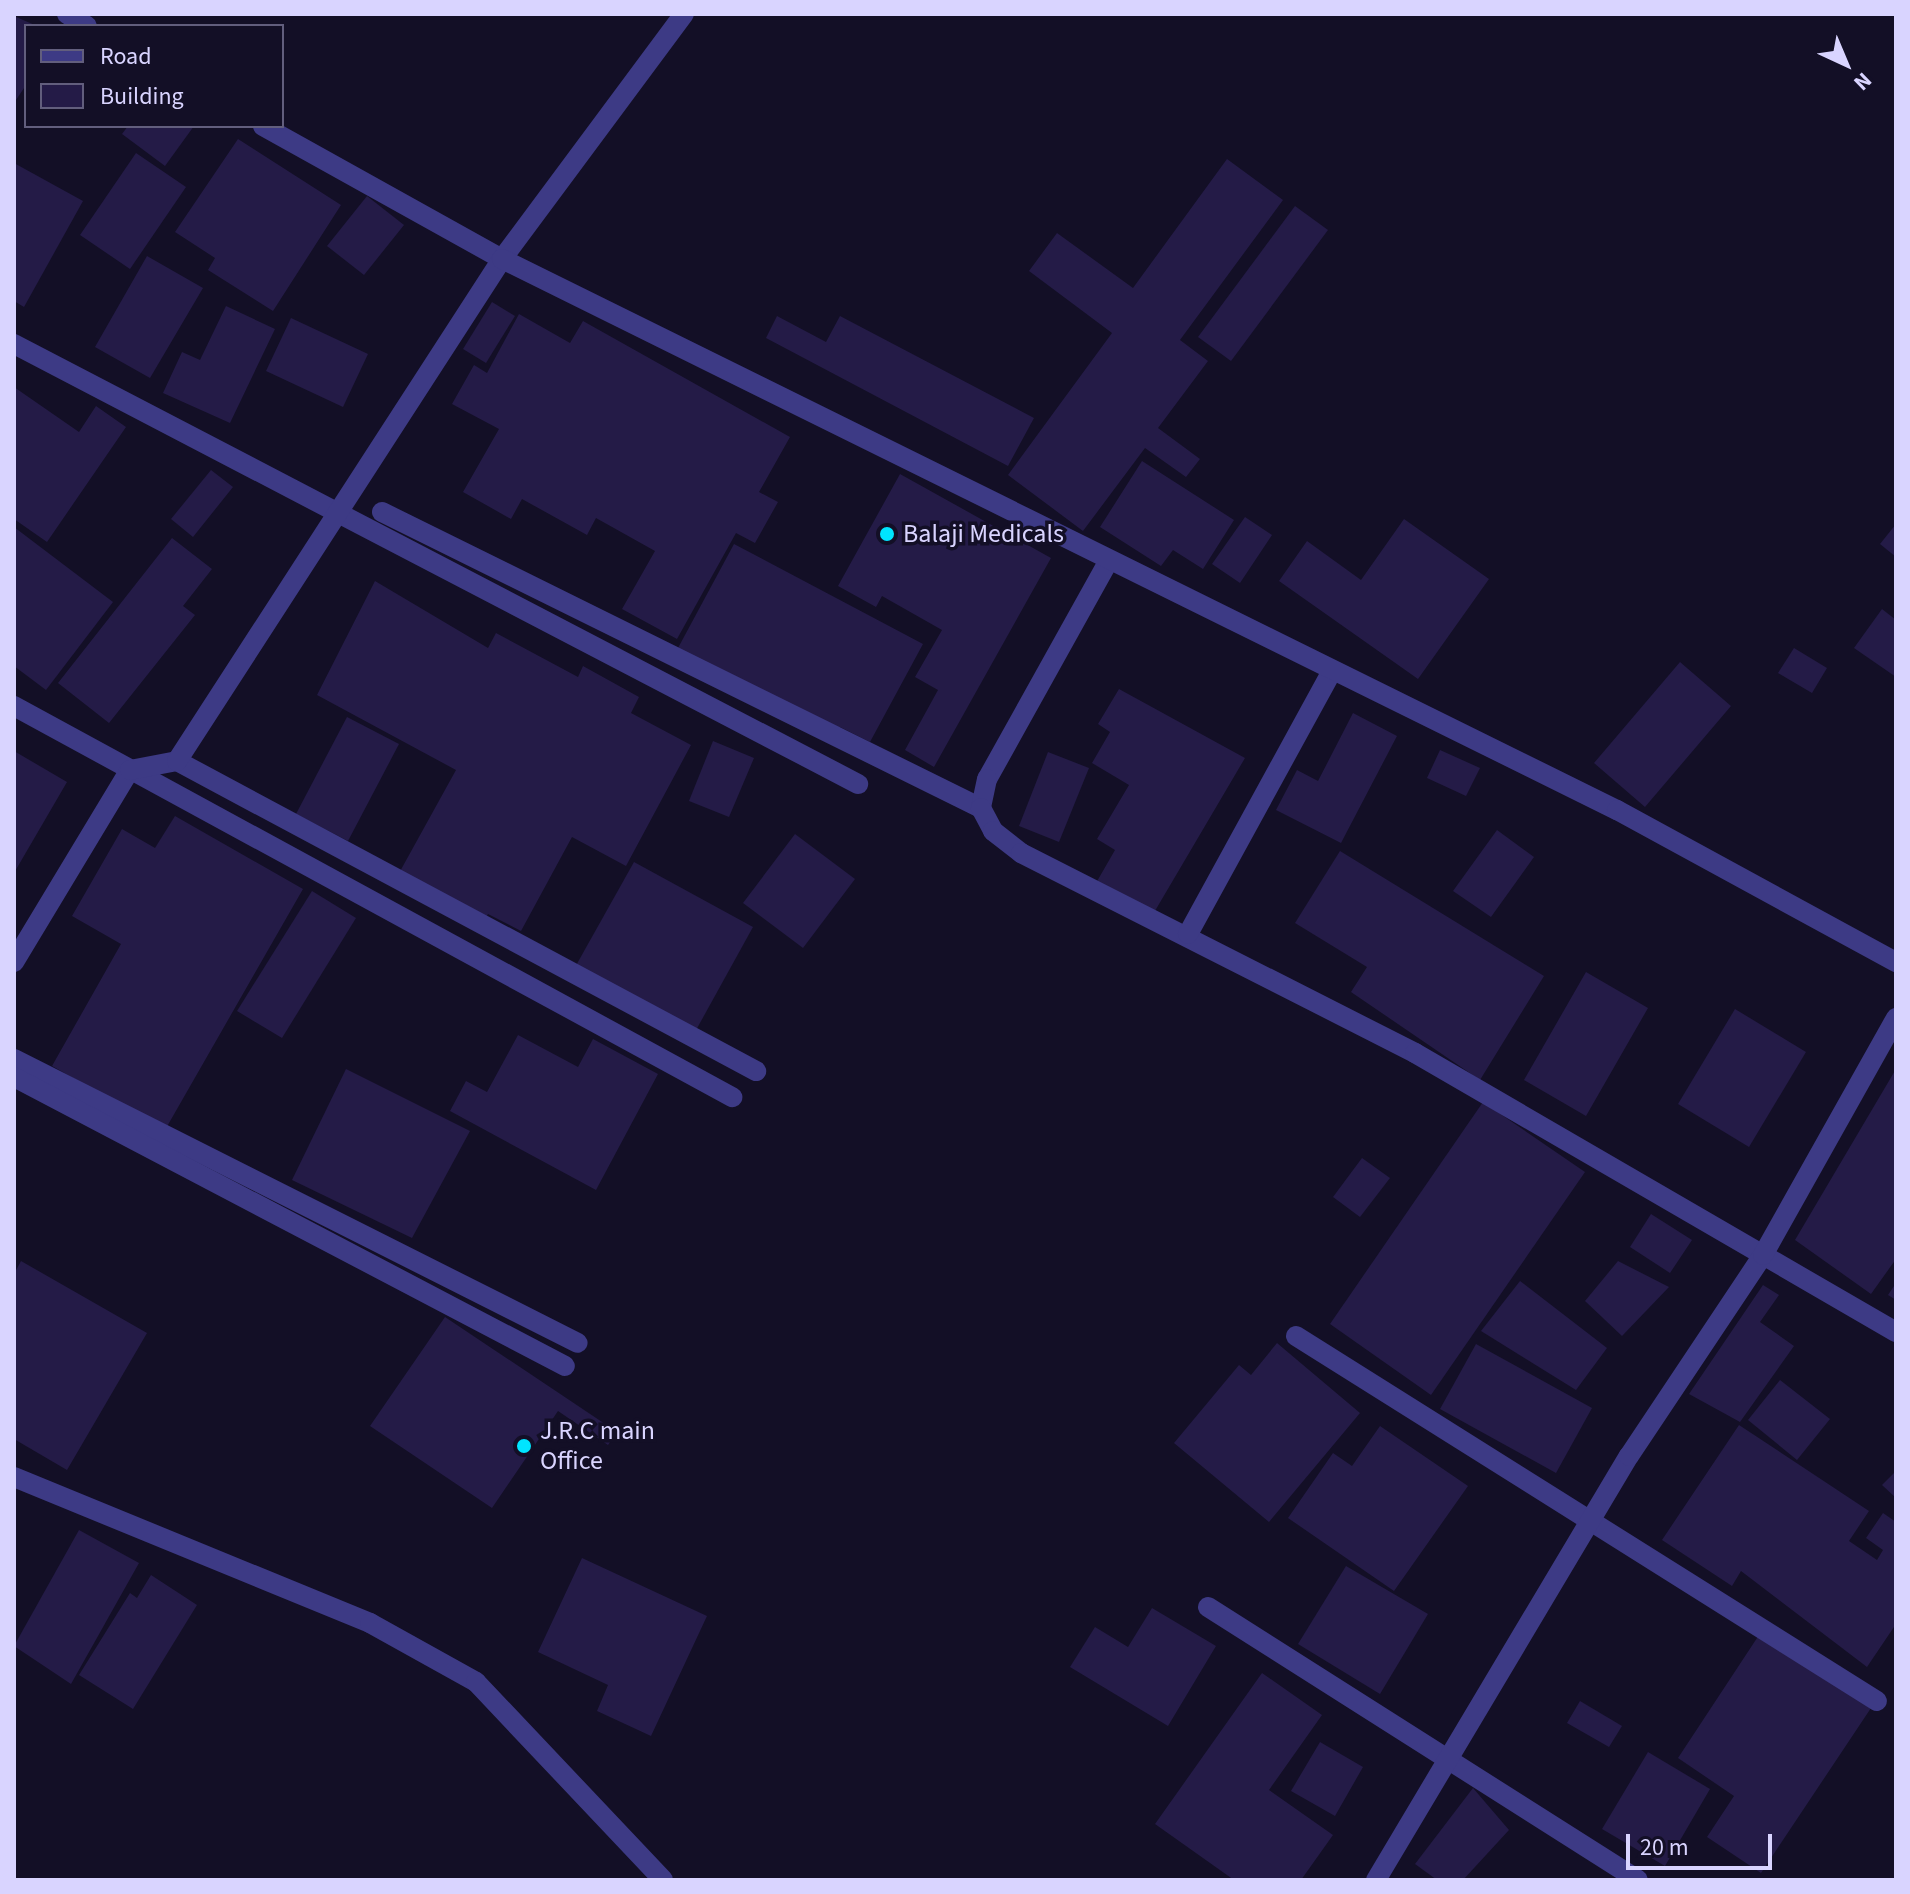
<!DOCTYPE html>
<style>
body{margin:0}
#map{position:relative;width:1910px;height:1894px;overflow:hidden;background:#130f26;font-family:"Source Sans 3",sans-serif}
div>[style]{position:absolute}
.building>*{inset:0;background:#241b47}
.street>*{height:20px;margin:-10px;padding:0 10px;transform-origin:10px;border-radius:10px;background:#3d3a85}
.dots>*{width:22px;height:22px;translate:-50% -50%;box-sizing:border-box;border:4px solid #130f26;border-radius:50%}
span{translate:-50% -50%;white-space:nowrap;text-align:center;line-height:1.15;-webkit-text-stroke:7px #130f26;paint-order:stroke}
.poi-label{font-size:26px;color:#d9d4ff}
.left{translate:0 -50%;text-align:left}
.frame{position:absolute;inset:0;border:16px solid #d9d4ff;pointer-events:none}
.legend{position:absolute;left:24px;top:24px;width:260px;height:104px;box-sizing:border-box;background:#130f26;border:2px solid #625e7d;margin:0;padding:10px 14px;list-style:none;font-size:24px;color:#d9d4ff}
.legend li{display:flex;align-items:center;gap:16px;height:40px}
.legend b{width:40px;border:2px solid #625e7d}
.north{position:absolute;left:1806px;top:24px;width:80px;height:80px;-webkit-text-stroke:6px #130f26;paint-order:stroke;rotate:136deg;font-size:22px;font-weight:700;line-height:32px;text-align:center;color:#d9d4ff}
.north::after{content:'';display:block;margin:auto;width:28px;height:36px;background:#d9d4ff;clip-path:polygon(50% 0,100% 100%,50% 72%,0 100%)}
.scale{position:absolute;left:1626px;top:1834px;width:146px;height:36px;box-sizing:border-box;border:4px solid #d9d4ff;border-top:0;padding-left:10px;font-size:24px;line-height:28px;white-space:nowrap;color:#d9d4ff;-webkit-text-stroke:6px #130f26;paint-order:stroke}
</style>
<div id="map">
<div class="building">
<div style="clip-path:polygon(14px 16px,37px 26px,26px 26px,26px 85px,14px 103px)"></div>
<div style="clip-path:polygon(128px 126px,194px 126px,165px 166px,122px 134px)"></div>
<div style="clip-path:polygon(238px 139px,341px 205px,273px 311px,208px 270px,215px 258px,175px 232px)"></div>
<div style="clip-path:polygon(136px 153px,186px 187px,130px 269px,80px 235px)"></div>
<div style="clip-path:polygon(1227px 159px,1283px 200px,1180px 340px,1208px 361px,1158px 428px,1200px 459px,1186px 477px,1145px 448px,1083px 531px,1008px 475px,1112px 333px,1029px 271px,1057px 233px,1133px 288px)"></div>
<div style="clip-path:polygon(14px 163px,83px 201px,24px 307px,14px 301px)"></div>
<div style="clip-path:polygon(367px 196px,404px 225px,364px 275px,327px 246px)"></div>
<div style="clip-path:polygon(1295px 206px,1328px 230px,1231px 361px,1198px 337px)"></div>
<div style="clip-path:polygon(147px 256px,203px 288px,150px 378px,95px 347px)"></div>
<div style="clip-path:polygon(492px 302px,515px 316px,486px 363px,463px 349px)"></div>
<div style="clip-path:polygon(226px 306px,275px 329px,230px 423px,163px 393px,182px 352px,200px 360px)"></div>
<div style="clip-path:polygon(519px 314px,570px 343px,583px 321px,790px 437px,759px 492px,778px 502px,755px 543px,736px 533px,677px 639px,622px 609px,655px 551px,596px 518px,587px 535px,522px 499px,511px 519px,463px 492px,499px 429px,452px 404px,474px 365px,487px 373px)"></div>
<div style="clip-path:polygon(777px 316px,826px 342px,840px 316px,1034px 418px,1008px 466px,766px 338px)"></div>
<div style="clip-path:polygon(291px 318px,368px 354px,343px 407px,266px 371px)"></div>
<div style="clip-path:polygon(14px 387px,79px 432px,96px 406px,126px 427px,47px 542px,14px 519px)"></div>
<div style="clip-path:polygon(1142px 461px,1234px 520px,1203px 569px,1173px 550px,1161px 566px,1100px 527px)"></div>
<div style="clip-path:polygon(211px 470px,233px 487px,193px 537px,171px 519px)"></div>
<div style="clip-path:polygon(900px 474px,1051px 558px,934px 767px,905px 750px,938px 690px,915px 677px,942px 630px,882px 596px,876px 607px,838px 586px)"></div>
<div style="clip-path:polygon(1245px 517px,1272px 535px,1240px 583px,1212px 564px)"></div>
<div style="clip-path:polygon(1404px 519px,1489px 579px,1418px 679px,1279px 581px,1307px 541px,1361px 580px)"></div>
<div style="clip-path:polygon(1896px 524px,1896px 557px,1880px 544px)"></div>
<div style="clip-path:polygon(14px 527px,113px 602px,46px 690px,14px 666px)"></div>
<div style="clip-path:polygon(172px 538px,212px 569px,183px 606px,195px 615px,109px 723px,58px 683px)"></div>
<div style="clip-path:polygon(734px 544px,923px 644px,870px 742px,840px 727px,837px 733px,678px 648px)"></div>
<div style="clip-path:polygon(375px 581px,488px 648px,496px 633px,578px 677px,583px 666px,639px 697px,631px 713px,691px 745px,626px 866px,572px 837px,521px 931px,488px 914px,479px 930px,393px 884px,456px 770px,317px 695px)"></div>
<div style="clip-path:polygon(1882px 609px,1896px 620px,1896px 677px,1854px 648px)"></div>
<div style="clip-path:polygon(1794px 648px,1827px 668px,1812px 693px,1778px 673px)"></div>
<div style="clip-path:polygon(1680px 662px,1731px 706px,1645px 807px,1594px 763px)"></div>
<div style="clip-path:polygon(1119px 689px,1245px 758px,1152px 916px,1096px 883px,1115px 850px,1097px 839px,1129px 785px,1092px 763px,1110px 732px,1098px 724px)"></div>
<div style="clip-path:polygon(1353px 713px,1397px 736px,1341px 843px,1276px 810px,1297px 770px,1318px 781px)"></div>
<div style="clip-path:polygon(347px 717px,399px 744px,348px 841px,296px 814px)"></div>
<div style="clip-path:polygon(713px 741px,754px 758px,729px 817px,689px 801px)"></div>
<div style="clip-path:polygon(1440px 750px,1480px 768px,1466px 796px,1427px 778px)"></div>
<div style="clip-path:polygon(14px 751px,67px 782px,14px 873px)"></div>
<div style="clip-path:polygon(1048px 752px,1089px 768px,1059px 842px,1019px 826px)"></div>
<div style="clip-path:polygon(175px 816px,303px 889px,165px 1130px,52px 1066px,121px 944px,72px 916px,122px 829px,155px 848px)"></div>
<div style="clip-path:polygon(1497px 830px,1534px 857px,1491px 917px,1453px 891px)"></div>
<div style="clip-path:polygon(795px 834px,855px 879px,803px 948px,743px 903px)"></div>
<div style="clip-path:polygon(1340px 851px,1544px 976px,1480px 1080px,1351px 992px,1367px 967px,1295px 923px)"></div>
<div style="clip-path:polygon(634px 862px,753px 927px,695px 1032px,574px 969px)"></div>
<div style="clip-path:polygon(312px 891px,356px 918px,282px 1038px,237px 1011px)"></div>
<div style="clip-path:polygon(1586px 972px,1648px 1008px,1586px 1116px,1524px 1080px)"></div>
<div style="clip-path:polygon(1735px 1009px,1806px 1052px,1749px 1147px,1678px 1104px)"></div>
<div style="clip-path:polygon(518px 1035px,578px 1067px,593px 1039px,658px 1074px,596px 1190px,450px 1111px,466px 1081px,487px 1092px)"></div>
<div style="clip-path:polygon(346px 1069px,470px 1131px,412px 1238px,292px 1180px)"></div>
<div style="clip-path:polygon(1896px 1069px,1896px 1259px,1871px 1294px,1795px 1240px)"></div>
<div style="clip-path:polygon(1483px 1102px,1585px 1172px,1431px 1395px,1330px 1324px)"></div>
<div style="clip-path:polygon(1362px 1158px,1390px 1178px,1360px 1217px,1333px 1197px)"></div>
<div style="clip-path:polygon(1651px 1214px,1692px 1240px,1670px 1273px,1630px 1247px)"></div>
<div style="clip-path:polygon(21px 1261px,147px 1333px,67px 1470px,14px 1439px,14px 1274px)"></div>
<div style="clip-path:polygon(1618px 1261px,1669px 1287px,1622px 1336px,1585px 1301px)"></div>
<div style="clip-path:polygon(1520px 1281px,1607px 1348px,1576px 1390px,1481px 1331px)"></div>
<div style="clip-path:polygon(1896px 1283px,1896px 1300px,1888px 1295px)"></div>
<div style="clip-path:polygon(1763px 1285px,1779px 1295px,1760px 1322px,1794px 1346px,1740px 1422px,1689px 1394px)"></div>
<div style="clip-path:polygon(445px 1317px,617px 1432px,608px 1445px,558px 1411px,492px 1508px,370px 1426px)"></div>
<div style="clip-path:polygon(1277px 1343px,1360px 1413px,1269px 1522px,1174px 1443px,1239px 1365px,1251px 1375px)"></div>
<div style="clip-path:polygon(1476px 1344px,1592px 1408px,1556px 1473px,1440px 1409px)"></div>
<div style="clip-path:polygon(1780px 1380px,1830px 1419px,1797px 1460px,1748px 1420px)"></div>
<div style="clip-path:polygon(1739px 1425px,1869px 1511px,1849px 1541px,1877px 1560px,1883px 1550px,1866px 1538px,1883px 1513px,1896px 1522px,1896px 1624px,1867px 1667px,1741px 1571px,1732px 1586px,1662px 1540px)"></div>
<div style="clip-path:polygon(1380px 1426px,1468px 1486px,1394px 1591px,1288px 1518px,1333px 1453px,1352px 1466px)"></div>
<div style="clip-path:polygon(1896px 1471px,1896px 1498px,1882px 1485px)"></div>
<div style="clip-path:polygon(79px 1530px,139px 1563px,71px 1684px,14px 1646px)"></div>
<div style="clip-path:polygon(582px 1558px,707px 1616px,651px 1736px,597px 1711px,608px 1685px,538px 1652px)"></div>
<div style="clip-path:polygon(1346px 1566px,1428px 1614px,1380px 1694px,1298px 1644px)"></div>
<div style="clip-path:polygon(151px 1575px,197px 1605px,133px 1709px,79px 1675px,130px 1593px,137px 1598px)"></div>
<div style="clip-path:polygon(1152px 1608px,1216px 1646px,1168px 1726px,1070px 1667px,1095px 1627px,1128px 1647px)"></div>
<div style="clip-path:polygon(1759px 1635px,1871px 1708px,1761px 1873px,1707px 1837px,1734px 1796px,1678px 1758px)"></div>
<div style="clip-path:polygon(1262px 1673px,1322px 1715px,1269px 1790px,1333px 1835px,1301px 1880px,1234px 1880px,1155px 1824px)"></div>
<div style="clip-path:polygon(1580px 1701px,1622px 1726px,1609px 1747px,1567px 1723px)"></div>
<div style="clip-path:polygon(1320px 1742px,1363px 1767px,1335px 1816px,1291px 1791px)"></div>
<div style="clip-path:polygon(1648px 1752px,1710px 1789px,1665px 1866px,1602px 1829px)"></div>
<div style="clip-path:polygon(1473px 1788px,1509px 1830px,1463px 1880px,1437px 1880px,1415px 1864px)"></div>
</div>
<div class="street">
<div style="left:67px;top:14px;width:23px;rotate:31deg"></div>
<div style="left:263px;top:126px;width:274px;rotate:29.1deg"></div>
<div style="left:502px;top:259px;width:305px;rotate:-53.4deg"></div>
<div style="left:14px;top:344px;width:952px;rotate:27.53deg"></div>
<div style="left:382px;top:512px;width:668px;rotate:26.3deg"></div>
<div style="left:1108px;top:562px;width:248px;rotate:119.1deg"></div>
<div style="left:987px;top:779px;width:30px;rotate:102deg"></div>
<div style="left:981px;top:808px;width:26px;rotate:62deg"></div>
<div style="left:993px;top:831px;width:36px;rotate:38deg"></div>
<div style="left:1021px;top:853px;width:442px;rotate:26.9deg"></div>
<div style="left:1415px;top:1053px;width:556px;rotate:30.12deg"></div>
<div style="left:14px;top:706px;width:818px;rotate:28.57deg"></div>
<div style="left:177px;top:761px;width:657px;rotate:28.16deg"></div>
<div style="left:1188px;top:934px;width:300px;rotate:-61.3deg"></div>
<div style="left:14px;top:962px;width:224px;rotate:-58.9deg"></div>
<div style="left:130px;top:770px;width:48px;rotate:-10.8deg"></div>
<div style="left:177px;top:761px;width:598px;rotate:-57.08deg"></div>
<div style="left:502px;top:259px;width:1244px;rotate:26.3deg"></div>
<div style="left:1617px;top:810px;width:318px;rotate:28.6deg"></div>
<div style="left:14px;top:1059px;width:631px;rotate:26.73deg"></div>
<div style="left:14px;top:1077px;width:622px;rotate:27.68deg"></div>
<div style="left:1296px;top:1336px;width:686px;rotate:32.14deg"></div>
<div style="left:14px;top:1477px;width:385px;rotate:22.3deg"></div>
<div style="left:370px;top:1623px;width:121px;rotate:29.1deg"></div>
<div style="left:476px;top:1682px;width:272px;rotate:46.6deg"></div>
<div style="left:1208px;top:1607px;width:509px;rotate:32.41deg"></div>
<div style="left:1376px;top:1880px;width:494px;rotate:-59.2deg"></div>
<div style="left:1629px;top:1456px;width:242px;rotate:-56.3deg"></div>
<div style="left:1763px;top:1255px;width:272px;rotate:-60.7deg"></div>
</div>
<div class="dots">
<div style="left:887px;top:534px;background:#00e5ff"></div>
<div style="left:524px;top:1446px;background:#00e5ff"></div>
</div>
<div class="poi-label">
<span class="left" style="left:903px;top:534px">Balaji Medicals</span>
<span class="left" style="left:540px;top:1446px">J.R.C main<br>Office</span>
</div>
<div class="frame"></div>
<ul class="legend">
<li><b style="height:10px;background:#3d3a85"></b>Road</li>
<li><b style="height:22px;background:#241b47"></b>Building</li>
</ul>
<div class="north">N</div>
<div class="scale">20 m</div>
</div>
